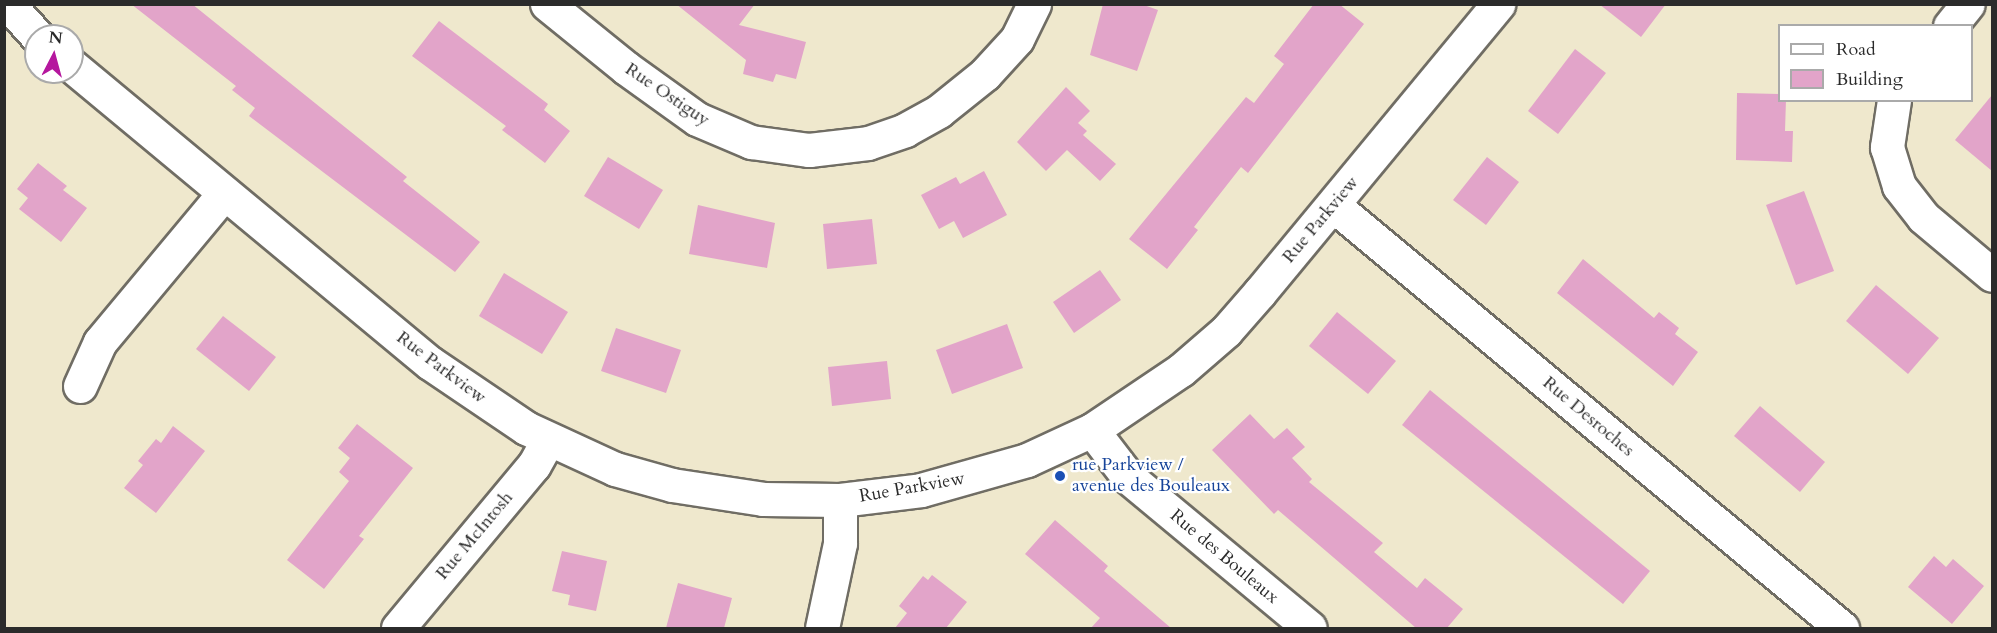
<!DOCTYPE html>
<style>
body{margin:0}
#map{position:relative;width:1997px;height:633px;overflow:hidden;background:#efe8cd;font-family:Cardo,serif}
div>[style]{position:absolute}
.building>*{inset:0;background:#e2a4c9}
.roads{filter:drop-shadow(2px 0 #706d64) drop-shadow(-2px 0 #706d64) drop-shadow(0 2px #706d64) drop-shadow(0 -2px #706d64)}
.minor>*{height:33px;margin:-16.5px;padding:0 16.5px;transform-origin:16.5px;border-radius:16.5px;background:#fff}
.dots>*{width:16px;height:16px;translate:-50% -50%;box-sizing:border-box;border:3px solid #fff;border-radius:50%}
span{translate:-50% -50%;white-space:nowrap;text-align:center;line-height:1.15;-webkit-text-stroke:4.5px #fff;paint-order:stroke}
.street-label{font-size:18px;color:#2b2b2b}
.transit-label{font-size:18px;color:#164399}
.left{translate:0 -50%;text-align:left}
.frame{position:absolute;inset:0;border:6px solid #2b2b2b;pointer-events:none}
.legend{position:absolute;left:1778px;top:24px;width:195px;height:78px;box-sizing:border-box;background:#fff;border:2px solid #aaa;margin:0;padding:8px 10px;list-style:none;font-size:18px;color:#2b2b2b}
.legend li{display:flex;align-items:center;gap:12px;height:30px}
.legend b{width:30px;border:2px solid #aaa}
.north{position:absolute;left:24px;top:24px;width:60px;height:60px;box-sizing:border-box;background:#fff;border:2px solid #aaa;border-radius:50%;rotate:6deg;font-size:16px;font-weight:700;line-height:24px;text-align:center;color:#2b2b2b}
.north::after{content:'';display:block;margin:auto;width:21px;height:27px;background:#b5179e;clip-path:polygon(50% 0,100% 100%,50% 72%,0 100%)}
</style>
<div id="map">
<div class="building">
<div style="clip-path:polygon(131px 4px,192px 4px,407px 177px,403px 181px,480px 242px,455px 272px,249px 116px,255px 108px,232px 90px,236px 86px)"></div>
<div style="clip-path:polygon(676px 4px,755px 4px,739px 25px,806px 42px,796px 79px,776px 74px,773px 82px,743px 74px,746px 60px)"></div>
<div style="clip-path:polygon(1103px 4px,1141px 4px,1158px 10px,1137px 71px,1090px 55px)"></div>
<div style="clip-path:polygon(1314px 4px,1339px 4px,1364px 24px,1248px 173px,1241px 167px,1194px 227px,1198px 230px,1167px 269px,1129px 239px,1246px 97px,1254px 103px,1284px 64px,1274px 56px)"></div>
<div style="clip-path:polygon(1599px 4px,1666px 4px,1641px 37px)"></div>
<div style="clip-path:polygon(439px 21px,548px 104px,544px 110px,570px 131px,545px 163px,502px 130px,506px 126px,412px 56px)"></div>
<div style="clip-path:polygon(1575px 49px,1606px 73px,1558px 134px,1528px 111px)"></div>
<div style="clip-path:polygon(1066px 87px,1090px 111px,1078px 123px,1087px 131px,1083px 135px,1116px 164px,1100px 181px,1067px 150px,1046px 171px,1017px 142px)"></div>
<div style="clip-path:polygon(1737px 93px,1779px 94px,1779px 100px,1786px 100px,1785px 131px,1793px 131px,1792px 162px,1736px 160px)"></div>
<div style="clip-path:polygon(1992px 95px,1992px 171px,1955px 140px)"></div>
<div style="clip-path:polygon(608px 157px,663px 190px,639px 229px,584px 196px)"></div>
<div style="clip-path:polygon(1487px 157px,1519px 182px,1486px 225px,1453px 200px)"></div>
<div style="clip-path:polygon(38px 163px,67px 186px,63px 190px,87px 208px,61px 242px,19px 209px,28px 198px,17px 189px)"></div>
<div style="clip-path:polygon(984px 171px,1007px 215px,963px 238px,954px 221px,939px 229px,921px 195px,956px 177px,960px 184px)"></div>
<div style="clip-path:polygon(1804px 191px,1834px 271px,1796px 285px,1766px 205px)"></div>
<div style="clip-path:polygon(698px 205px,775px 223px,767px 268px,689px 254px)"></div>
<div style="clip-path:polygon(872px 219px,877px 264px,827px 269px,823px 224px)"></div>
<div style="clip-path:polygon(1583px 259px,1654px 318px,1659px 312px,1679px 328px,1675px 334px,1698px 352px,1673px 386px,1557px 293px)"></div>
<div style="clip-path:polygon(1100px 270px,1121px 300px,1074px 333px,1053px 302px)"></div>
<div style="clip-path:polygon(504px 273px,568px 312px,542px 354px,479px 316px)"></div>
<div style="clip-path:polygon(1876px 285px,1939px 338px,1908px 374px,1846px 321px)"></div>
<div style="clip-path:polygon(1337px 312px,1396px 361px,1368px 394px,1309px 346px)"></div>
<div style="clip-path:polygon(223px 316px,276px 357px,249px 391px,196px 349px)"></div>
<div style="clip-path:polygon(1007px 324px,1023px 368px,952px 394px,936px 350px)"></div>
<div style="clip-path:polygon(616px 328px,681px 350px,666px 393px,601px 371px)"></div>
<div style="clip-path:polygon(887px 361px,891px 399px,832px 406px,828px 367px)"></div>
<div style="clip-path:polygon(1430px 390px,1650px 571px,1623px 604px,1402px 425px)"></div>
<div style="clip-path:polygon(1760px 406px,1825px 462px,1800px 492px,1734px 436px)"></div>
<div style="clip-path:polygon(1250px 414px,1274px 439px,1287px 428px,1305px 447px,1292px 458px,1312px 479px,1309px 482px,1383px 543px,1374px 552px,1417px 588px,1425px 578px,1463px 609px,1447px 628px,1416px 628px,1278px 510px,1274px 514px,1212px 450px)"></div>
<div style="clip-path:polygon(357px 424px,413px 468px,359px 536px,364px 539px,324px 589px,287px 560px,349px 481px,339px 472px,350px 458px,338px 448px)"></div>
<div style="clip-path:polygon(173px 426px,205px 451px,156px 513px,124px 488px,143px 465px,138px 461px,156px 439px,161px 443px)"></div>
<div style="clip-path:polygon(1055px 520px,1108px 566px,1104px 571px,1171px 628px,1091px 628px,1100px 618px,1025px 554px)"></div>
<div style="clip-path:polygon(562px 551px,607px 561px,596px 611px,568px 605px,570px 595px,552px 591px)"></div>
<div style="clip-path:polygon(1934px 556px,1946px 567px,1953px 559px,1984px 586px,1952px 624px,1908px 587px)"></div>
<div style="clip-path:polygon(932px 575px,967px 602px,946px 628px,895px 628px,907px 613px,899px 606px,923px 576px,928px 580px)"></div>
<div style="clip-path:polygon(678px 583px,732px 598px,724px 628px,666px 628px)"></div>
</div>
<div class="roads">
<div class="minor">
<div style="left:8px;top:4px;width:43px;rotate:47.8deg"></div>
<div style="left:547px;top:4px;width:102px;rotate:39deg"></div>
<div style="left:626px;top:68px;width:87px;rotate:35.7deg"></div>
<div style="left:697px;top:119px;width:59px;rotate:23.1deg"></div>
<div style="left:751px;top:142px;width:59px;rotate:7.9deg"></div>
<div style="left:809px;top:150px;width:59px;rotate:-6.8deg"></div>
<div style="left:868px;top:143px;width:39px;rotate:-19deg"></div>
<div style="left:905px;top:130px;width:39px;rotate:-29deg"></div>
<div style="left:939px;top:111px;width:59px;rotate:-38.8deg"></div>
<div style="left:985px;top:74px;width:47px;rotate:-47.6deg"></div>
<div style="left:1017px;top:39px;width:39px;rotate:-64deg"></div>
<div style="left:1950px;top:26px;width:28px;rotate:-51deg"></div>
<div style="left:72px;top:66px;width:465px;rotate:39.7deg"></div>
<div style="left:430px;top:363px;width:116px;rotate:34.1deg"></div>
<div style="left:526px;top:428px;width:98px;rotate:24.7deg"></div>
<div style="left:615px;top:469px;width:59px;rotate:15.7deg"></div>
<div style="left:672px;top:485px;width:92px;rotate:8.7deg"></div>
<div style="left:763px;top:499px;width:77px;rotate:0.7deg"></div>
<div style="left:840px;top:500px;width:82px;rotate:-7deg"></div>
<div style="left:921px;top:490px;width:110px;rotate:-15.8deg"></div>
<div style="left:1027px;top:460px;width:72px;rotate:-24.8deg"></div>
<div style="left:1092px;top:430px;width:107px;rotate:-34deg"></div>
<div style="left:1181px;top:370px;width:60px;rotate:-40.9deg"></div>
<div style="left:1226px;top:331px;width:52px;rotate:-48.9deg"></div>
<div style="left:1260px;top:292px;width:374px;rotate:-50.4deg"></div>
<div style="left:1894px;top:100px;width:48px;rotate:98.5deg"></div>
<div style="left:1887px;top:147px;width:41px;rotate:72.9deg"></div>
<div style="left:1899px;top:186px;width:39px;rotate:52deg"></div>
<div style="left:1923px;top:217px;width:90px;rotate:40deg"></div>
<div style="left:1333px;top:205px;width:662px;rotate:39.73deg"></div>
<div style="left:80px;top:386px;width:48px;rotate:-65.6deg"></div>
<div style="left:100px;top:342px;width:194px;rotate:-50.2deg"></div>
<div style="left:1092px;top:430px;width:59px;rotate:52.5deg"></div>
<div style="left:1128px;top:477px;width:236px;rotate:39.7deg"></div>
<div style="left:398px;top:628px;width:212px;rotate:-50.2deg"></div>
<div style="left:534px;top:465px;width:29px;rotate:-61deg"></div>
<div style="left:822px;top:628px;width:87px;rotate:-78deg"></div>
<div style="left:840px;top:543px;width:43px;rotate:-90deg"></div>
</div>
</div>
<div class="dots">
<div style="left:1060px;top:476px;background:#1a4fb4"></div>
</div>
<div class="street-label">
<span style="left:667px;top:95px;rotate:34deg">Rue Ostiguy</span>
<span style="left:1321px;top:220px;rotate:-50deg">Rue Parkview</span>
<span style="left:441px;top:368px;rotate:37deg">Rue Parkview</span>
<span style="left:1588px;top:417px;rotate:40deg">Rue Desroches</span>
<span style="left:912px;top:488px;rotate:-10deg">Rue Parkview</span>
<span style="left:475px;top:536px;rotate:-50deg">Rue McIntosh</span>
<span style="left:1224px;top:557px;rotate:40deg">Rue des Bouleaux</span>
</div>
<div class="transit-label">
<span class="left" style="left:1072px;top:476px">rue Parkview /<br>avenue des Bouleaux</span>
</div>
<div class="frame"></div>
<ul class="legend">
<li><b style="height:8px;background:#fff"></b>Road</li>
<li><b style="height:16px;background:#e2a4c9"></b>Building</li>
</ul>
<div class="north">N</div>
</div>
